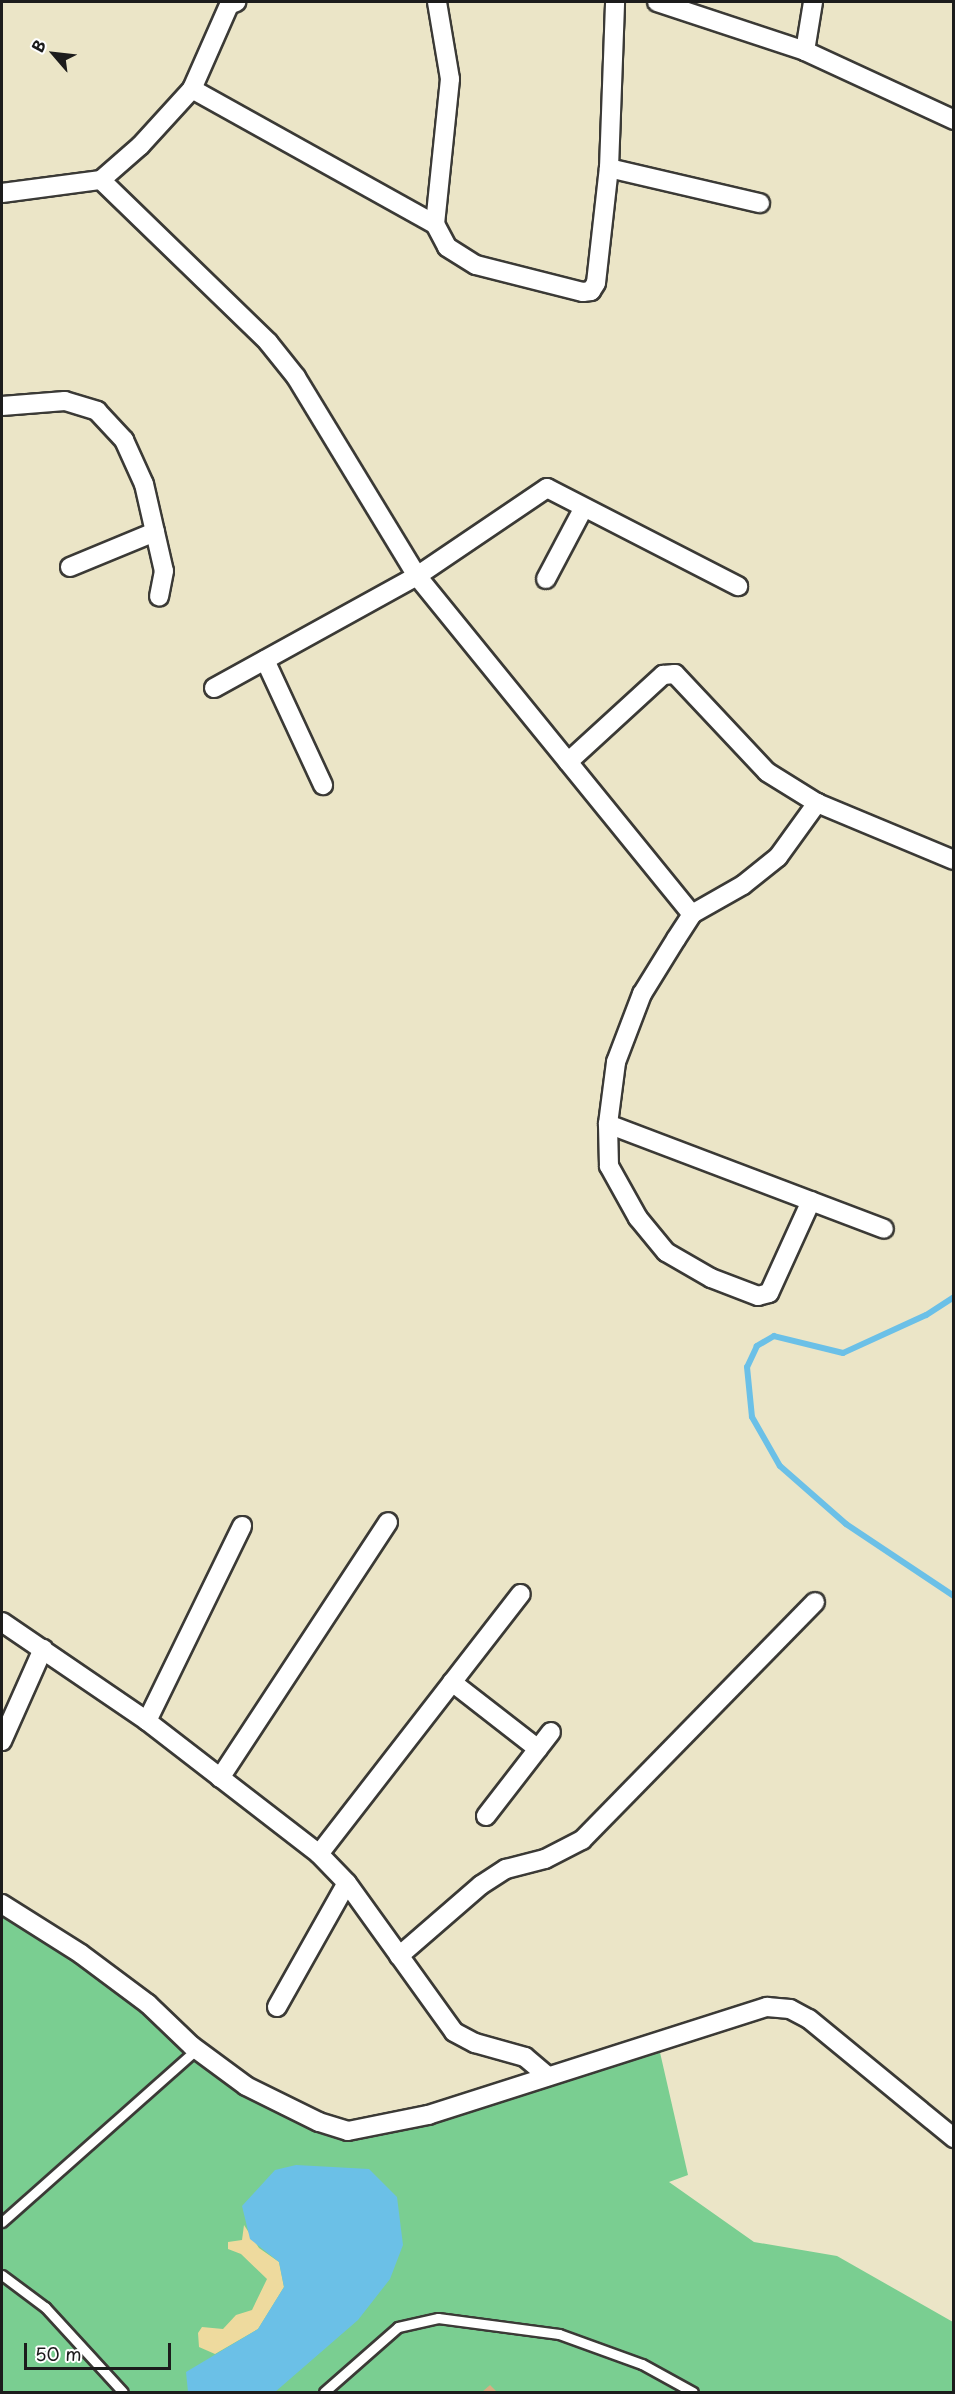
<!DOCTYPE html>
<style>
body{margin:0}
#map{position:relative;width:955px;height:2394px;overflow:hidden;background:#ebe5c7;font-family:"Playpen Sans",sans-serif}
div>[style]{position:absolute}
.green>*{inset:0;background:#7ace91}
.sand>*{inset:0;background:#eeda9e}
.water>*{inset:0;background:#6bc0e7}
.stream>*{height:6px;margin:-3px;padding:0 3px;transform-origin:3px;border-radius:3px;background:#6bc0e7}
.building>*{inset:0;background:#d8ae83}
.roads{filter:drop-shadow(2px 0 #3b3a36) drop-shadow(-2px 0 #3b3a36) drop-shadow(0 2px #3b3a36) drop-shadow(0 -2px #3b3a36)}
.lane>*{height:9px;margin:-4.5px;padding:0 4.5px;transform-origin:4.5px;border-radius:4.5px;background:#fff}
.street>*{height:18px;margin:-9px;padding:0 9px;transform-origin:9px;border-radius:9px;background:#fff}
span{translate:-50% -50%;white-space:nowrap;text-align:center;line-height:1.15;-webkit-text-stroke:4.5px #fff;paint-order:stroke}
.frame{position:absolute;inset:0;border:3px solid #1c1c1c;pointer-events:none}
.north{position:absolute;left:24px;top:24px;width:60px;height:60px;-webkit-text-stroke:4px #fff;paint-order:stroke;rotate:298deg;font-size:16px;font-weight:700;line-height:24px;text-align:center;color:#1c1c1c}
.north::after{content:'';display:block;margin:auto;width:21px;height:27px;background:#1c1c1c;clip-path:polygon(50% 0,100% 100%,50% 72%,0 100%)}
.scale{position:absolute;left:24px;top:2343px;width:147px;height:27px;box-sizing:border-box;border:3px solid #1c1c1c;border-top:0;padding-left:8px;font-size:18px;line-height:21px;white-space:nowrap;color:#1c1c1c;-webkit-text-stroke:4px #fff;paint-order:stroke}
</style>
<div id="map">
<div class="green">
<div style="clip-path:polygon(2px 1913px,73px 1958px,143px 2010px,184px 2049px,349px 2138px,659px 2048px,688px 2175px,669px 2182px,754px 2242px,837px 2256px,953px 2322px,953px 2392px,2px 2392px)"></div>
</div>
<div class="sand">
<div style="clip-path:polygon(244px 2225px,259px 2248px,279px 2262px,284px 2287px,258px 2329px,215px 2354px,199px 2347px,198px 2333px,202px 2327px,223px 2329px,236px 2315px,252px 2310px,267px 2279px,241px 2254px,228px 2249px,228px 2242px,242px 2240px)"></div>
</div>
<div class="water">
<div style="clip-path:polygon(296px 2165px,369px 2169px,397px 2197px,403px 2245px,390px 2279px,358px 2320px,275px 2392px,188px 2392px,186px 2372px,258px 2329px,284px 2287px,279px 2262px,250px 2239px,242px 2206px,275px 2170px)"></div>
</div>
<div class="stream">
<div style="left:954px;top:1297px;width:33px;rotate:147deg"></div>
<div style="left:926px;top:1315px;width:91px;rotate:155.4deg"></div>
<div style="left:843px;top:1353px;width:71px;rotate:-166.2deg"></div>
<div style="left:774px;top:1336px;width:20px;rotate:150deg"></div>
<div style="left:757px;top:1346px;width:23px;rotate:115deg"></div>
<div style="left:747px;top:1367px;width:50px;rotate:84.3deg"></div>
<div style="left:752px;top:1417px;width:56px;rotate:60.3deg"></div>
<div style="left:780px;top:1466px;width:88px;rotate:41.3deg"></div>
<div style="left:846px;top:1524px;width:130px;rotate:33.7deg"></div>
</div>
<div class="building">
<div style="clip-path:polygon(490px 2385px,497px 2392px,482px 2392px)"></div>
</div>
<div class="roads">
<div class="lane">
<div style="left:2px;top:2222px;width:259px;rotate:-41.6deg"></div>
<div style="left:2px;top:2275px;width:54px;rotate:36.7deg"></div>
<div style="left:45px;top:2307px;width:115px;rotate:47.5deg"></div>
<div style="left:324px;top:2392px;width:98px;rotate:-41.3deg"></div>
<div style="left:398px;top:2327px;width:41px;rotate:-12.7deg"></div>
<div style="left:438px;top:2318px;width:122px;rotate:7.5deg"></div>
<div style="left:559px;top:2334px;width:88px;rotate:19.9deg"></div>
<div style="left:642px;top:2364px;width:58px;rotate:28.8deg"></div>
</div>
<div class="street">
<div style="left:437px;top:2px;width:78px;rotate:80.4deg"></div>
<div style="left:450px;top:79px;width:146px;rotate:95.9deg"></div>
<div style="left:435px;top:224px;width:26px;rotate:62deg"></div>
<div style="left:447px;top:247px;width:34px;rotate:32deg"></div>
<div style="left:476px;top:265px;width:110px;rotate:14.2deg"></div>
<div style="left:583px;top:292px;width:8px;rotate:-7deg"></div>
<div style="left:591px;top:291px;width:9px;rotate:-58deg"></div>
<div style="left:596px;top:283px;width:116px;rotate:-83.6deg"></div>
<div style="left:609px;top:168px;width:166px;rotate:-87.9deg"></div>
<div style="left:657px;top:2px;width:156px;rotate:18.3deg"></div>
<div style="left:805px;top:51px;width:164px;rotate:24.8deg"></div>
<div style="left:805px;top:51px;width:50px;rotate:-80.7deg"></div>
<div style="left:192px;top:89px;width:278px;rotate:29.1deg"></div>
<div style="left:609px;top:168px;width:155px;rotate:13.1deg"></div>
<div style="left:101px;top:180px;width:233px;rotate:44.1deg"></div>
<div style="left:268px;top:342px;width:45px;rotate:51.3deg"></div>
<div style="left:296px;top:377px;width:233px;rotate:58.7deg"></div>
<div style="left:417px;top:576px;width:436px;rotate:50.9deg"></div>
<div style="left:2px;top:193px;width:100px;rotate:-7.5deg"></div>
<div style="left:101px;top:180px;width:52px;rotate:-41.1deg"></div>
<div style="left:140px;top:146px;width:77px;rotate:-47.6deg"></div>
<div style="left:192px;top:89px;width:92px;rotate:-66.2deg"></div>
<div style="left:229px;top:5px;width:8px;rotate:-23deg"></div>
<div style="left:2px;top:406px;width:63px;rotate:-4.5deg"></div>
<div style="left:65px;top:401px;width:34px;rotate:17deg"></div>
<div style="left:97px;top:411px;width:40px;rotate:47deg"></div>
<div style="left:124px;top:440px;width:48px;rotate:65.6deg"></div>
<div style="left:144px;top:484px;width:89px;rotate:77.1deg"></div>
<div style="left:164px;top:571px;width:26px;rotate:101deg"></div>
<div style="left:70px;top:567px;width:92px;rotate:-22.4deg"></div>
<div style="left:546px;top:579px;width:79px;rotate:-62.1deg"></div>
<div style="left:265px;top:660px;width:138px;rotate:65.1deg"></div>
<div style="left:214px;top:688px;width:232px;rotate:-28.9deg"></div>
<div style="left:417px;top:576px;width:157px;rotate:-34.1deg"></div>
<div style="left:547px;top:488px;width:215px;rotate:27.2deg"></div>
<div style="left:568px;top:762px;width:129px;rotate:-42.5deg"></div>
<div style="left:663px;top:675px;width:12px;rotate:-5deg"></div>
<div style="left:675px;top:674px;width:134px;rotate:46.8deg"></div>
<div style="left:767px;top:772px;width:59px;rotate:31.8deg"></div>
<div style="left:817px;top:803px;width:148px;rotate:22.6deg"></div>
<div style="left:608px;top:1124px;width:295px;rotate:20.8deg"></div>
<div style="left:811px;top:1201px;width:101px;rotate:114.5deg"></div>
<div style="left:769px;top:1293px;width:11px;rotate:165deg"></div>
<div style="left:758px;top:1296px;width:50px;rotate:-159deg"></div>
<div style="left:711px;top:1278px;width:52px;rotate:-150deg"></div>
<div style="left:666px;top:1252px;width:44px;rotate:-129.5deg"></div>
<div style="left:638px;top:1218px;width:60px;rotate:-119.1deg"></div>
<div style="left:609px;top:1166px;width:42px;rotate:-91.4deg"></div>
<div style="left:608px;top:1124px;width:63px;rotate:-82.6deg"></div>
<div style="left:616px;top:1062px;width:73px;rotate:-69.1deg"></div>
<div style="left:642px;top:994px;width:65px;rotate:-58.3deg"></div>
<div style="left:676px;top:939px;width:30px;rotate:-57deg"></div>
<div style="left:692px;top:914px;width:59px;rotate:-29.6deg"></div>
<div style="left:743px;top:885px;width:45px;rotate:-38.7deg"></div>
<div style="left:778px;top:857px;width:67px;rotate:-54.2deg"></div>
<div style="left:2px;top:1622px;width:176px;rotate:34.3deg"></div>
<div style="left:147px;top:1721px;width:217px;rotate:37.7deg"></div>
<div style="left:319px;top:1854px;width:40px;rotate:46deg"></div>
<div style="left:347px;top:1883px;width:183px;rotate:54.3deg"></div>
<div style="left:454px;top:2032px;width:24px;rotate:28deg"></div>
<div style="left:475px;top:2043px;width:52px;rotate:15.6deg"></div>
<div style="left:525px;top:2057px;width:30px;rotate:40deg"></div>
<div style="left:452px;top:1682px;width:109px;rotate:37.9deg"></div>
<div style="left:147px;top:1721px;width:217px;rotate:-64deg"></div>
<div style="left:2px;top:1741px;width:101px;rotate:-66deg"></div>
<div style="left:220px;top:1778px;width:306px;rotate:-56.7deg"></div>
<div style="left:486px;top:1816px;width:106px;rotate:-52.3deg"></div>
<div style="left:319px;top:1854px;width:329px;rotate:-52.2deg"></div>
<div style="left:2px;top:1904px;width:93px;rotate:32.3deg"></div>
<div style="left:81px;top:1954px;width:84px;rotate:36.7deg"></div>
<div style="left:148px;top:2004px;width:61px;rotate:43.7deg"></div>
<div style="left:192px;top:2046px;width:67px;rotate:36.5deg"></div>
<div style="left:246px;top:2086px;width:81px;rotate:26.3deg"></div>
<div style="left:319px;top:2122px;width:30px;rotate:17deg"></div>
<div style="left:348px;top:2131px;width:82px;rotate:-11.3deg"></div>
<div style="left:428px;top:2115px;width:356px;rotate:-17.7deg"></div>
<div style="left:767px;top:2007px;width:23px;rotate:5deg"></div>
<div style="left:790px;top:2009px;width:21px;rotate:28deg"></div>
<div style="left:809px;top:2019px;width:188px;rotate:39.4deg"></div>
<div style="left:399px;top:1956px;width:108px;rotate:-40.9deg"></div>
<div style="left:481px;top:1885px;width:30px;rotate:-33deg"></div>
<div style="left:506px;top:1869px;width:40px;rotate:-14.4deg"></div>
<div style="left:545px;top:1859px;width:42px;rotate:-27.2deg"></div>
<div style="left:582px;top:1840px;width:333px;rotate:-45.6deg"></div>
<div style="left:277px;top:2007px;width:142px;rotate:-60.6deg"></div>
</div>
</div>
<div class="frame"></div>
<div class="north">B</div>
<div class="scale">50 m</div>
</div>
